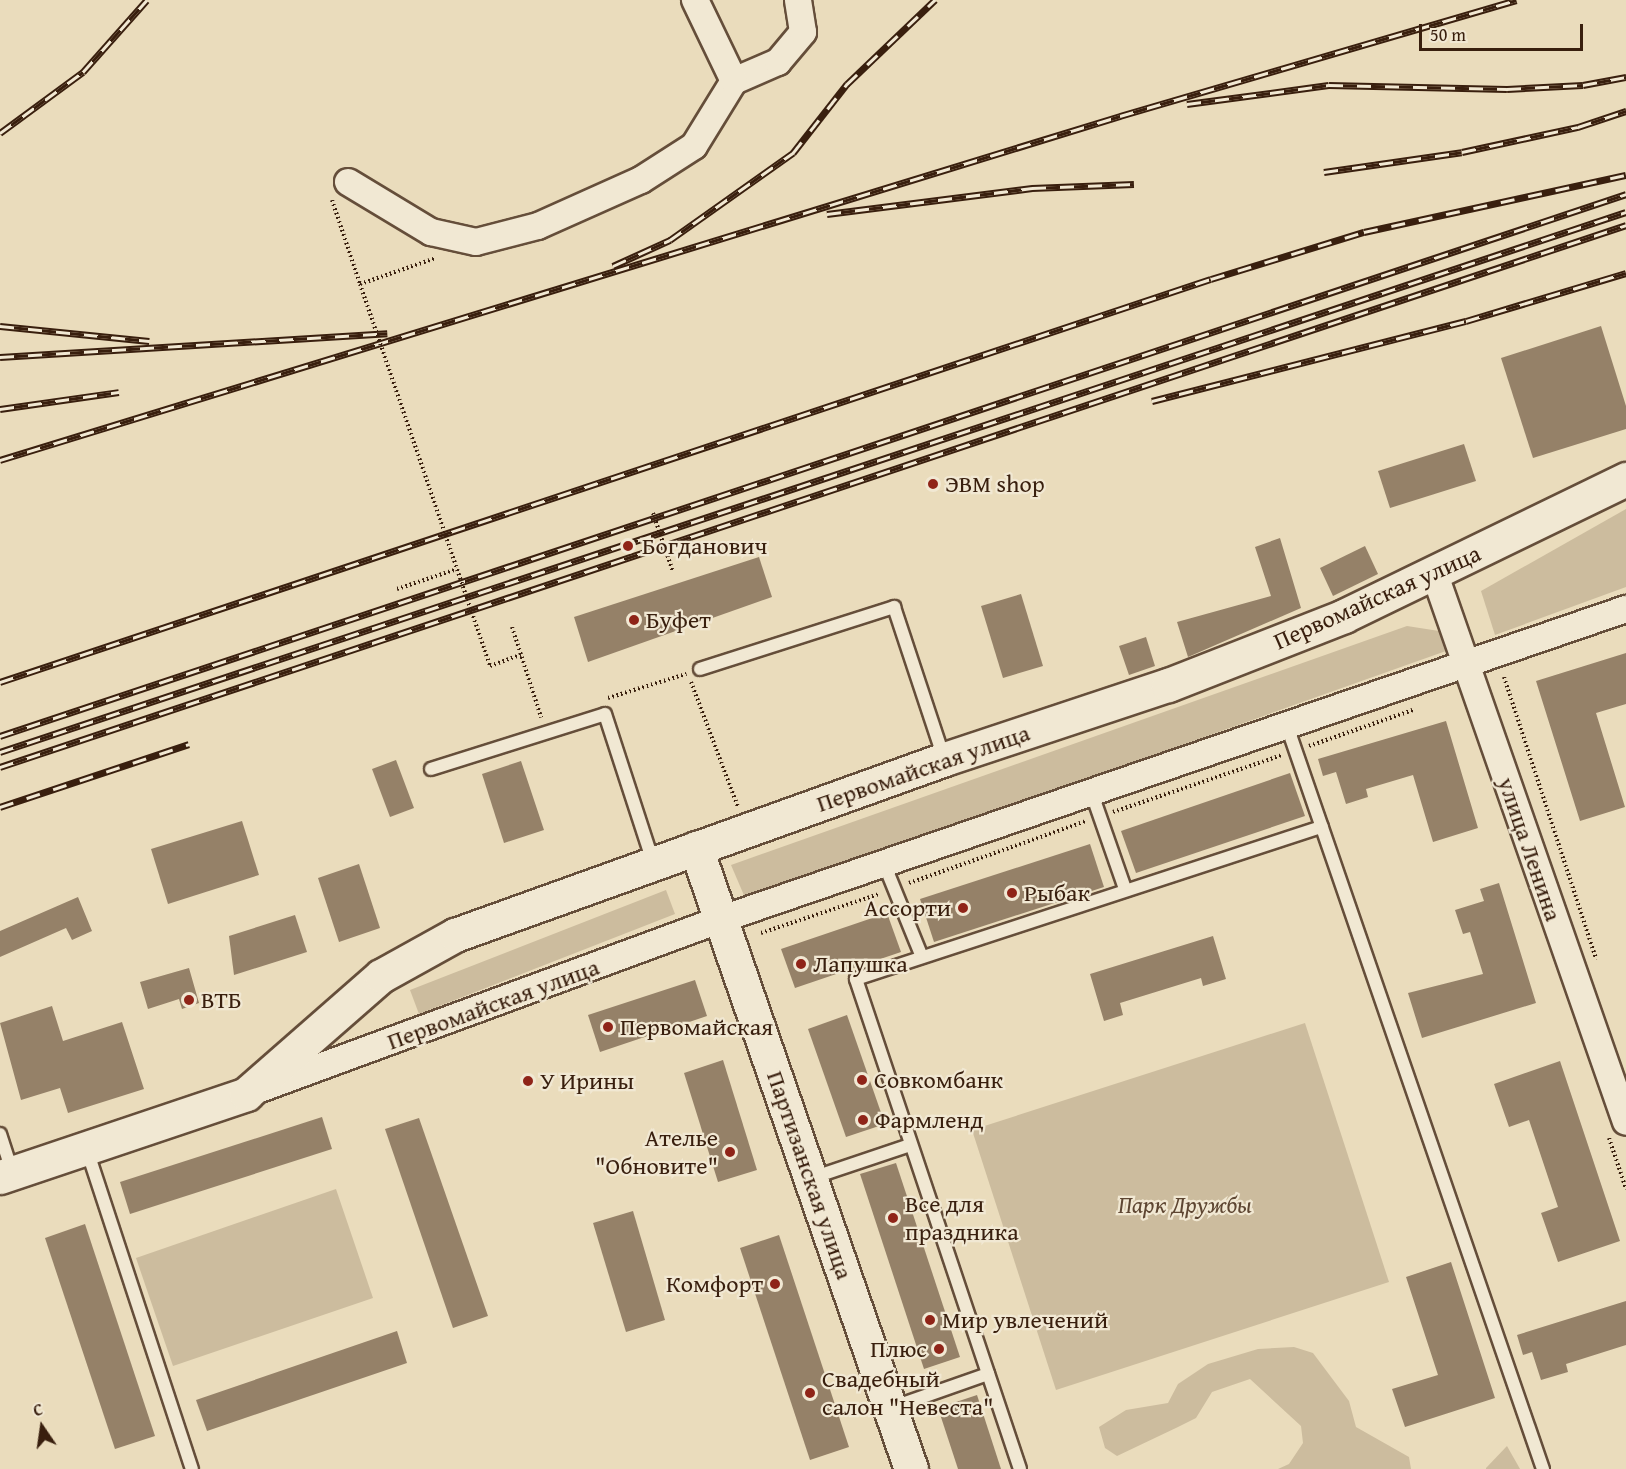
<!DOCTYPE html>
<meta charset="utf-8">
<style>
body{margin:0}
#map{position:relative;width:1626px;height:1469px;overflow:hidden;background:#eadcbc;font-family:"Gentium Book Plus",serif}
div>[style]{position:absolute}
.green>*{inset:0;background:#ccbc9e}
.building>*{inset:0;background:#958168}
.path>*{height:4px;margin-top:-2px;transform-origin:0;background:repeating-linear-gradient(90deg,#391f0e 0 1.5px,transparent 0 4.5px)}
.roads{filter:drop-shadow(2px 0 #654e3a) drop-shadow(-2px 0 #654e3a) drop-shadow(0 2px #654e3a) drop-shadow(0 -2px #654e3a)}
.lane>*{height:12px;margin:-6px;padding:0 6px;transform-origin:6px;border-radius:6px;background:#f1e8d3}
.street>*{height:26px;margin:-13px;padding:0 13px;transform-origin:13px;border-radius:13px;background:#f1e8d3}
.secondary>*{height:33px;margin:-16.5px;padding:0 16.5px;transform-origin:16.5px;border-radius:16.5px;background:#f1e8d3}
.rail>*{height:7px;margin-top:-3.5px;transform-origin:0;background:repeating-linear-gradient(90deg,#f1e8d3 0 14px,#391f0e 0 28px);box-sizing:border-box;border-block:2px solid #391f0e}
.path-bridge>*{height:4px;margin-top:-2px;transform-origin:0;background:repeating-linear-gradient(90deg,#391f0e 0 1.5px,transparent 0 4.5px)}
.dots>*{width:16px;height:16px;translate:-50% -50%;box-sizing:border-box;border:3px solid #f1e8d3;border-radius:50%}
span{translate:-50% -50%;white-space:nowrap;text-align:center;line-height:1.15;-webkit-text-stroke:4.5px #f1e8d3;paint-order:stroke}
.poi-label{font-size:24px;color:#391f0e}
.left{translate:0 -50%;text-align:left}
.right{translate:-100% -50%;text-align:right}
.street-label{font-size:24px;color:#391f0e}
.park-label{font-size:24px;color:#5e4632;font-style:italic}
.north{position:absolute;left:12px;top:1397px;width:60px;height:60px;-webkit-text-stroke:4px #f1e8d3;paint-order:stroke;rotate:347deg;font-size:16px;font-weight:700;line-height:24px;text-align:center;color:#391f0e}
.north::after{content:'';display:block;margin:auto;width:21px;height:27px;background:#391f0e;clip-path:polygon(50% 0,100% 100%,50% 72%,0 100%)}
.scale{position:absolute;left:1419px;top:24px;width:164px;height:27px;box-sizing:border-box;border:3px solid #391f0e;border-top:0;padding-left:8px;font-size:18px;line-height:21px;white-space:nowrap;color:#391f0e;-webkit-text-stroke:4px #f1e8d3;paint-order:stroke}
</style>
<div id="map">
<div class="green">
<div style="clip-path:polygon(1626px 509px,1626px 587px,1495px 635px,1481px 591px)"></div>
<div style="clip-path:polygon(1407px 626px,1439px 631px,1446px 651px,746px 900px,731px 865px)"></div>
<div style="clip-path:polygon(666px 890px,675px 914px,419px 1014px,410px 990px)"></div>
<div style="clip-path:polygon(1305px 1023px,1389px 1282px,1056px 1390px,972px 1130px)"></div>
<div style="clip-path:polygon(336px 1189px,373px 1298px,173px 1366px,136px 1258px)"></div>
<div style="clip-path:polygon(1294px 1347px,1313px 1353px,1349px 1401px,1356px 1427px,1409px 1457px,1411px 1469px,1278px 1469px,1289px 1464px,1303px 1443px,1301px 1426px,1250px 1379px,1212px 1392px,1196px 1418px,1178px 1427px,1117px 1456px,1105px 1448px,1099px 1427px,1126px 1410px,1168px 1403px,1178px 1384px,1208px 1364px,1258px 1349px)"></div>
<div style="clip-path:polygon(1507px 1446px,1520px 1469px,1486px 1469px,1486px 1468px)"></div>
</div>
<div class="building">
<div style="clip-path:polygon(1601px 326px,1626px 406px,1626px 429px,1533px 458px,1501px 358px)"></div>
<div style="clip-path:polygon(1464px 444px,1476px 481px,1390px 508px,1378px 471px)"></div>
<div style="clip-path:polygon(1280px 538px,1301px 608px,1188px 657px,1177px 622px,1271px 596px,1255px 547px)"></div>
<div style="clip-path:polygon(1365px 546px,1378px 574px,1333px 596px,1320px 568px)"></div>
<div style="clip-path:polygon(759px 557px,772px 597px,588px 662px,574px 617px)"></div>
<div style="clip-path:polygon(1021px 594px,1043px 666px,1003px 678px,981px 606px)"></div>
<div style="clip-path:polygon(1146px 637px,1155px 666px,1129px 675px,1119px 646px)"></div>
<div style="clip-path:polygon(1626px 653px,1626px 704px,1596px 713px,1625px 807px,1580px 821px,1536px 681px)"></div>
<div style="clip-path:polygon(1446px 721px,1478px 828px,1433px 842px,1413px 775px,1366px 789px,1368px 797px,1346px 804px,1336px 772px,1323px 776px,1318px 759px)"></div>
<div style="clip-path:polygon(396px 760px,414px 808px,390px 817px,372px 769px)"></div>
<div style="clip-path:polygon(521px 761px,544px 830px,504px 843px,482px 774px)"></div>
<div style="clip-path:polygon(1290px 773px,1305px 816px,1136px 873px,1121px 831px)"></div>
<div style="clip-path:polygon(242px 821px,259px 875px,168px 904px,151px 849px)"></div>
<div style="clip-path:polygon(1090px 844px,1104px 887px,934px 942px,920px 899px)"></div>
<div style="clip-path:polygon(359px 864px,380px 928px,339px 942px,318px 878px)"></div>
<div style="clip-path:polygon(1499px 883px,1536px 1003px,1422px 1038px,1408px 993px,1483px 974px,1470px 932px,1463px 934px,1455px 910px,1484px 901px,1480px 889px)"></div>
<div style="clip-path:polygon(78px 897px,92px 931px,72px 940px,66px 928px,0 957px,0 931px)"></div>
<div style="clip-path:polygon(887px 913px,901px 952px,795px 988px,781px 949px)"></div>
<div style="clip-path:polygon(295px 915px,307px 952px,234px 975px,229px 936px)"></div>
<div style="clip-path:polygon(1213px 936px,1226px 979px,1203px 986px,1201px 978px,1120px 1003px,1123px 1015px,1104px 1021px,1090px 974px)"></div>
<div style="clip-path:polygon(189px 968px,199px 1003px,182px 1009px,179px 999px,148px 1009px,140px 982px)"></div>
<div style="clip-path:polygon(695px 980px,707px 1016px,600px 1052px,588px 1015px)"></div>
<div style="clip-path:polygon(52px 1006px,63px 1041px,122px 1022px,144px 1089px,68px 1113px,60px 1088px,21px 1100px,0 1023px)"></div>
<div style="clip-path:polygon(847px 1015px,885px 1124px,846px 1137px,808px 1029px)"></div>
<div style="clip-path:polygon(723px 1060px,757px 1170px,718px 1182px,684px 1073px)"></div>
<div style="clip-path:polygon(1560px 1061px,1620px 1241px,1558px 1262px,1541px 1213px,1558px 1207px,1529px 1120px,1509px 1127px,1494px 1084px)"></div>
<div style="clip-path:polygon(322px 1117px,332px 1149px,130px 1214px,120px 1182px)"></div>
<div style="clip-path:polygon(419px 1118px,488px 1316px,453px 1328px,385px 1129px)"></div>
<div style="clip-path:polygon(896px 1163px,960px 1357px,924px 1369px,860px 1174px)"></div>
<div style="clip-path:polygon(633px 1211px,665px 1320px,626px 1332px,593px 1223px)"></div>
<div style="clip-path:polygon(85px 1224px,155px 1436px,115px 1449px,45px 1238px)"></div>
<div style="clip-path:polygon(779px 1235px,849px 1447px,810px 1460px,740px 1248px)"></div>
<div style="clip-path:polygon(1451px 1262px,1495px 1398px,1405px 1427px,1392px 1389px,1438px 1375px,1406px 1277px)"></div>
<div style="clip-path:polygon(1626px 1301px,1626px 1345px,1566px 1364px,1568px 1372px,1541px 1380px,1532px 1352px,1523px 1355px,1517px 1335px)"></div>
<div style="clip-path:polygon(397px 1331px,407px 1363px,207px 1431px,196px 1400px)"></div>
<div style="clip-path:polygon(977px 1395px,1001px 1469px,958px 1469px,938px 1408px)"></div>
</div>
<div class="path">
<div style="left:332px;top:200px;width:89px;rotate:71.6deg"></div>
<div style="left:360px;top:284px;width:80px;rotate:-18.9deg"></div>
<div style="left:653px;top:513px;width:62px;rotate:71.3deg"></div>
<div style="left:397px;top:589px;width:63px;rotate:-18.4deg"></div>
<div style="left:512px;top:627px;width:95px;rotate:72.1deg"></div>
<div style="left:490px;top:666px;width:33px;rotate:-20deg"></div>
<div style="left:1504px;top:677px;width:297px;rotate:71.9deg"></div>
<div style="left:691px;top:682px;width:134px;rotate:69.4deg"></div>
<div style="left:608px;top:698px;width:82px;rotate:-17.1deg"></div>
<div style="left:1309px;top:746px;width:110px;rotate:-19.1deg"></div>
<div style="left:1113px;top:812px;width:178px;rotate:-18.6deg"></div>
<div style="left:909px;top:883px;width:188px;rotate:-19.3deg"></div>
<div style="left:761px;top:933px;width:124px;rotate:-18.3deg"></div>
<div style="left:1609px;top:1138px;width:54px;rotate:71.6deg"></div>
</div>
<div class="roads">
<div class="lane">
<div style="left:700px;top:669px;width:204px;rotate:-17.7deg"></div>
<div style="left:894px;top:607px;width:159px;rotate:71.7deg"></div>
<div style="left:1287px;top:726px;width:786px;rotate:70.99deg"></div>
<div style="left:431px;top:769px;width:182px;rotate:-17.5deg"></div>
<div style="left:605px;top:714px;width:156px;rotate:72deg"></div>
<div style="left:1092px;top:794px;width:101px;rotate:70.8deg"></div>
<div style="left:885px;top:866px;width:98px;rotate:67.9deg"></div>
<div style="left:0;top:1134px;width:40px;rotate:72deg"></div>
<div style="left:87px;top:1150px;width:336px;rotate:71.8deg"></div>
<div style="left:812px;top:1178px;width:103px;rotate:-18.6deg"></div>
<div style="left:891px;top:1408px;width:103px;rotate:-19.3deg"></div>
<div style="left:1020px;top:1469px;width:517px;rotate:-108.51deg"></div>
<div style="left:856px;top:979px;width:490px;rotate:-18.1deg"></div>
</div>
<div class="street">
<div style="left:734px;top:81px;width:48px;rotate:-23.4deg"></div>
<div style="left:778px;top:62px;width:39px;rotate:-50deg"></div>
<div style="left:803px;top:32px;width:32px;rotate:-99deg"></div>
<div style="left:348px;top:182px;width:97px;rotate:31.1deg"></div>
<div style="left:431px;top:232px;width:46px;rotate:12.5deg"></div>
<div style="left:476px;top:242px;width:64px;rotate:-14.5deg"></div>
<div style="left:538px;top:226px;width:113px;rotate:-24.1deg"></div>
<div style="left:641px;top:180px;width:63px;rotate:-32.7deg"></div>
<div style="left:694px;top:146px;width:76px;rotate:-58.4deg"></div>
<div style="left:734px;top:81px;width:90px;rotate:-115.7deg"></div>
<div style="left:1435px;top:575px;width:579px;rotate:70.75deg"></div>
<div style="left:257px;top:1090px;width:495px;rotate:-20.2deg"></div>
<div style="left:722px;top:919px;width:956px;rotate:-18.93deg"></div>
</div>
<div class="secondary">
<div style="left:696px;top:848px;width:657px;rotate:70.9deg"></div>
<div style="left:0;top:1177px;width:260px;rotate:-18.6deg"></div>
<div style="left:246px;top:1094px;width:179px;rotate:-41.2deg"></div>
<div style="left:381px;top:976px;width:85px;rotate:-29deg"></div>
<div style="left:455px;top:935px;width:521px;rotate:-19.76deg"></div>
<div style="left:945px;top:759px;width:235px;rotate:-18.4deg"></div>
<div style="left:1168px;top:685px;width:189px;rotate:-21.4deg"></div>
<div style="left:1344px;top:616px;width:314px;rotate:-25.9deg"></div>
</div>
</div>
<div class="rail">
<div style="left:1187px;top:104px;width:143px;rotate:-7.6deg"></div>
<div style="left:1329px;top:85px;width:178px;rotate:1.3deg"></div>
<div style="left:1507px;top:89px;width:76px;rotate:-3deg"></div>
<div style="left:1583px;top:85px;width:44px;rotate:-10.5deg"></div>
<div style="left:0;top:133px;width:103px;rotate:-36.3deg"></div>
<div style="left:83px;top:72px;width:96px;rotate:-48.4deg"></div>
<div style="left:1324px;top:172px;width:139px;rotate:-8.2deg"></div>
<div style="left:1462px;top:152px;width:119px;rotate:-12.2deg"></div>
<div style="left:1578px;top:127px;width:51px;rotate:-18.4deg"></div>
<div style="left:827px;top:214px;width:207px;rotate:-7.2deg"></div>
<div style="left:1032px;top:188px;width:102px;rotate:-2.2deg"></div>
<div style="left:613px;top:266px;width:63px;rotate:-24.5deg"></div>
<div style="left:670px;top:240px;width:151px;rotate:-35.3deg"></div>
<div style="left:793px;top:153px;width:88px;rotate:-52deg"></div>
<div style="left:847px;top:84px;width:122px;rotate:-43.7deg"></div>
<div style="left:0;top:326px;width:150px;rotate:5.7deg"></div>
<div style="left:0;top:357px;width:388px;rotate:-3.5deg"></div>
<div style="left:1152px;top:401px;width:324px;rotate:-14.3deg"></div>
<div style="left:1466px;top:321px;width:167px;rotate:-16.7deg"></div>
<div style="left:0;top:409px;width:120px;rotate:-8.1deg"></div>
<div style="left:0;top:460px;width:1172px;rotate:-17.07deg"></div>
<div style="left:1120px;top:116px;width:413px;rotate:-16.3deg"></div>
<div style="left:0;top:682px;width:1276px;rotate:-18.41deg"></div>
<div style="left:1211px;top:279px;width:160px;rotate:-17.1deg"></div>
<div style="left:1364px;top:232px;width:268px;rotate:-12.3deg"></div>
<div style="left:0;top:736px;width:1714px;rotate:-18.43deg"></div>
<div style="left:0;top:752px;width:1713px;rotate:-18.37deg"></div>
<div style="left:0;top:767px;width:1714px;rotate:-18.43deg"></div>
<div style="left:0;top:807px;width:199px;rotate:-18.4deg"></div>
</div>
<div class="path-bridge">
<div style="left:360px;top:284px;width:404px;rotate:71.2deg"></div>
</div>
<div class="dots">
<div style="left:933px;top:484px;background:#8f2418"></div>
<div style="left:628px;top:546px;background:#8f2418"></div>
<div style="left:634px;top:620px;background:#8f2418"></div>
<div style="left:1012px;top:893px;background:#8f2418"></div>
<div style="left:963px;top:908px;background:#8f2418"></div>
<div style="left:801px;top:964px;background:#8f2418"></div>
<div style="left:189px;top:1000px;background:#8f2418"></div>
<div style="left:608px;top:1027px;background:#8f2418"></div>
<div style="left:862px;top:1080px;background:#8f2418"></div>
<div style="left:528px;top:1081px;background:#8f2418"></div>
<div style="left:863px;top:1120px;background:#8f2418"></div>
<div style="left:730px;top:1152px;background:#8f2418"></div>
<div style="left:893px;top:1218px;background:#8f2418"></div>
<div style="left:775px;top:1284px;background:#8f2418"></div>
<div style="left:930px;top:1320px;background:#8f2418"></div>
<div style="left:939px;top:1349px;background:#8f2418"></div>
<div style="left:810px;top:1393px;background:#8f2418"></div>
</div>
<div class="poi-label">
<span class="left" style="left:945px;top:484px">ЭВМ shop</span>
<span class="left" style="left:642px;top:546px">Богданович</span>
<span class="left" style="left:646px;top:620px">Буфет</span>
<span class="left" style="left:1024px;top:893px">Рыбак</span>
<span class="right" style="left:951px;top:908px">Ассорти</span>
<span class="left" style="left:813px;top:964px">Лапушка</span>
<span class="left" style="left:201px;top:1000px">ВТБ</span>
<span class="left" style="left:620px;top:1027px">Первомайская</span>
<span class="left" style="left:874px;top:1080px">Совкомбанк</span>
<span class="left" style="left:540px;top:1081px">У Ирины</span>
<span class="left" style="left:875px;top:1120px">Фармленд</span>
<span class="right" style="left:718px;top:1152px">Ателье<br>"Обновите"</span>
<span class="left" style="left:905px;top:1218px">Все для<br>праздника</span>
<span class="right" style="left:763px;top:1284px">Комфорт</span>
<span class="left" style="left:942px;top:1320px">Мир увлечений</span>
<span class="right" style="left:927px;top:1349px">Плюс</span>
<span class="left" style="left:822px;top:1393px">Свадебный<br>салон "Невеста"</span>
</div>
<div class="street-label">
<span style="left:1377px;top:597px;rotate:-24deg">Первомайская улица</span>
<span style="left:923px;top:768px;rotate:-19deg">Первомайская улица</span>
<span style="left:1530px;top:849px;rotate:71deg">улица Ленина</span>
<span style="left:493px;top:1004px;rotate:-20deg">Первомайская улица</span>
<span style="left:810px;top:1175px;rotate:71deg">Партизанская улица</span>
</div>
<div class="park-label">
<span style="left:1185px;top:1205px">Парк Дружбы</span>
</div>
<div class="north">С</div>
<div class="scale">50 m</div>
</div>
